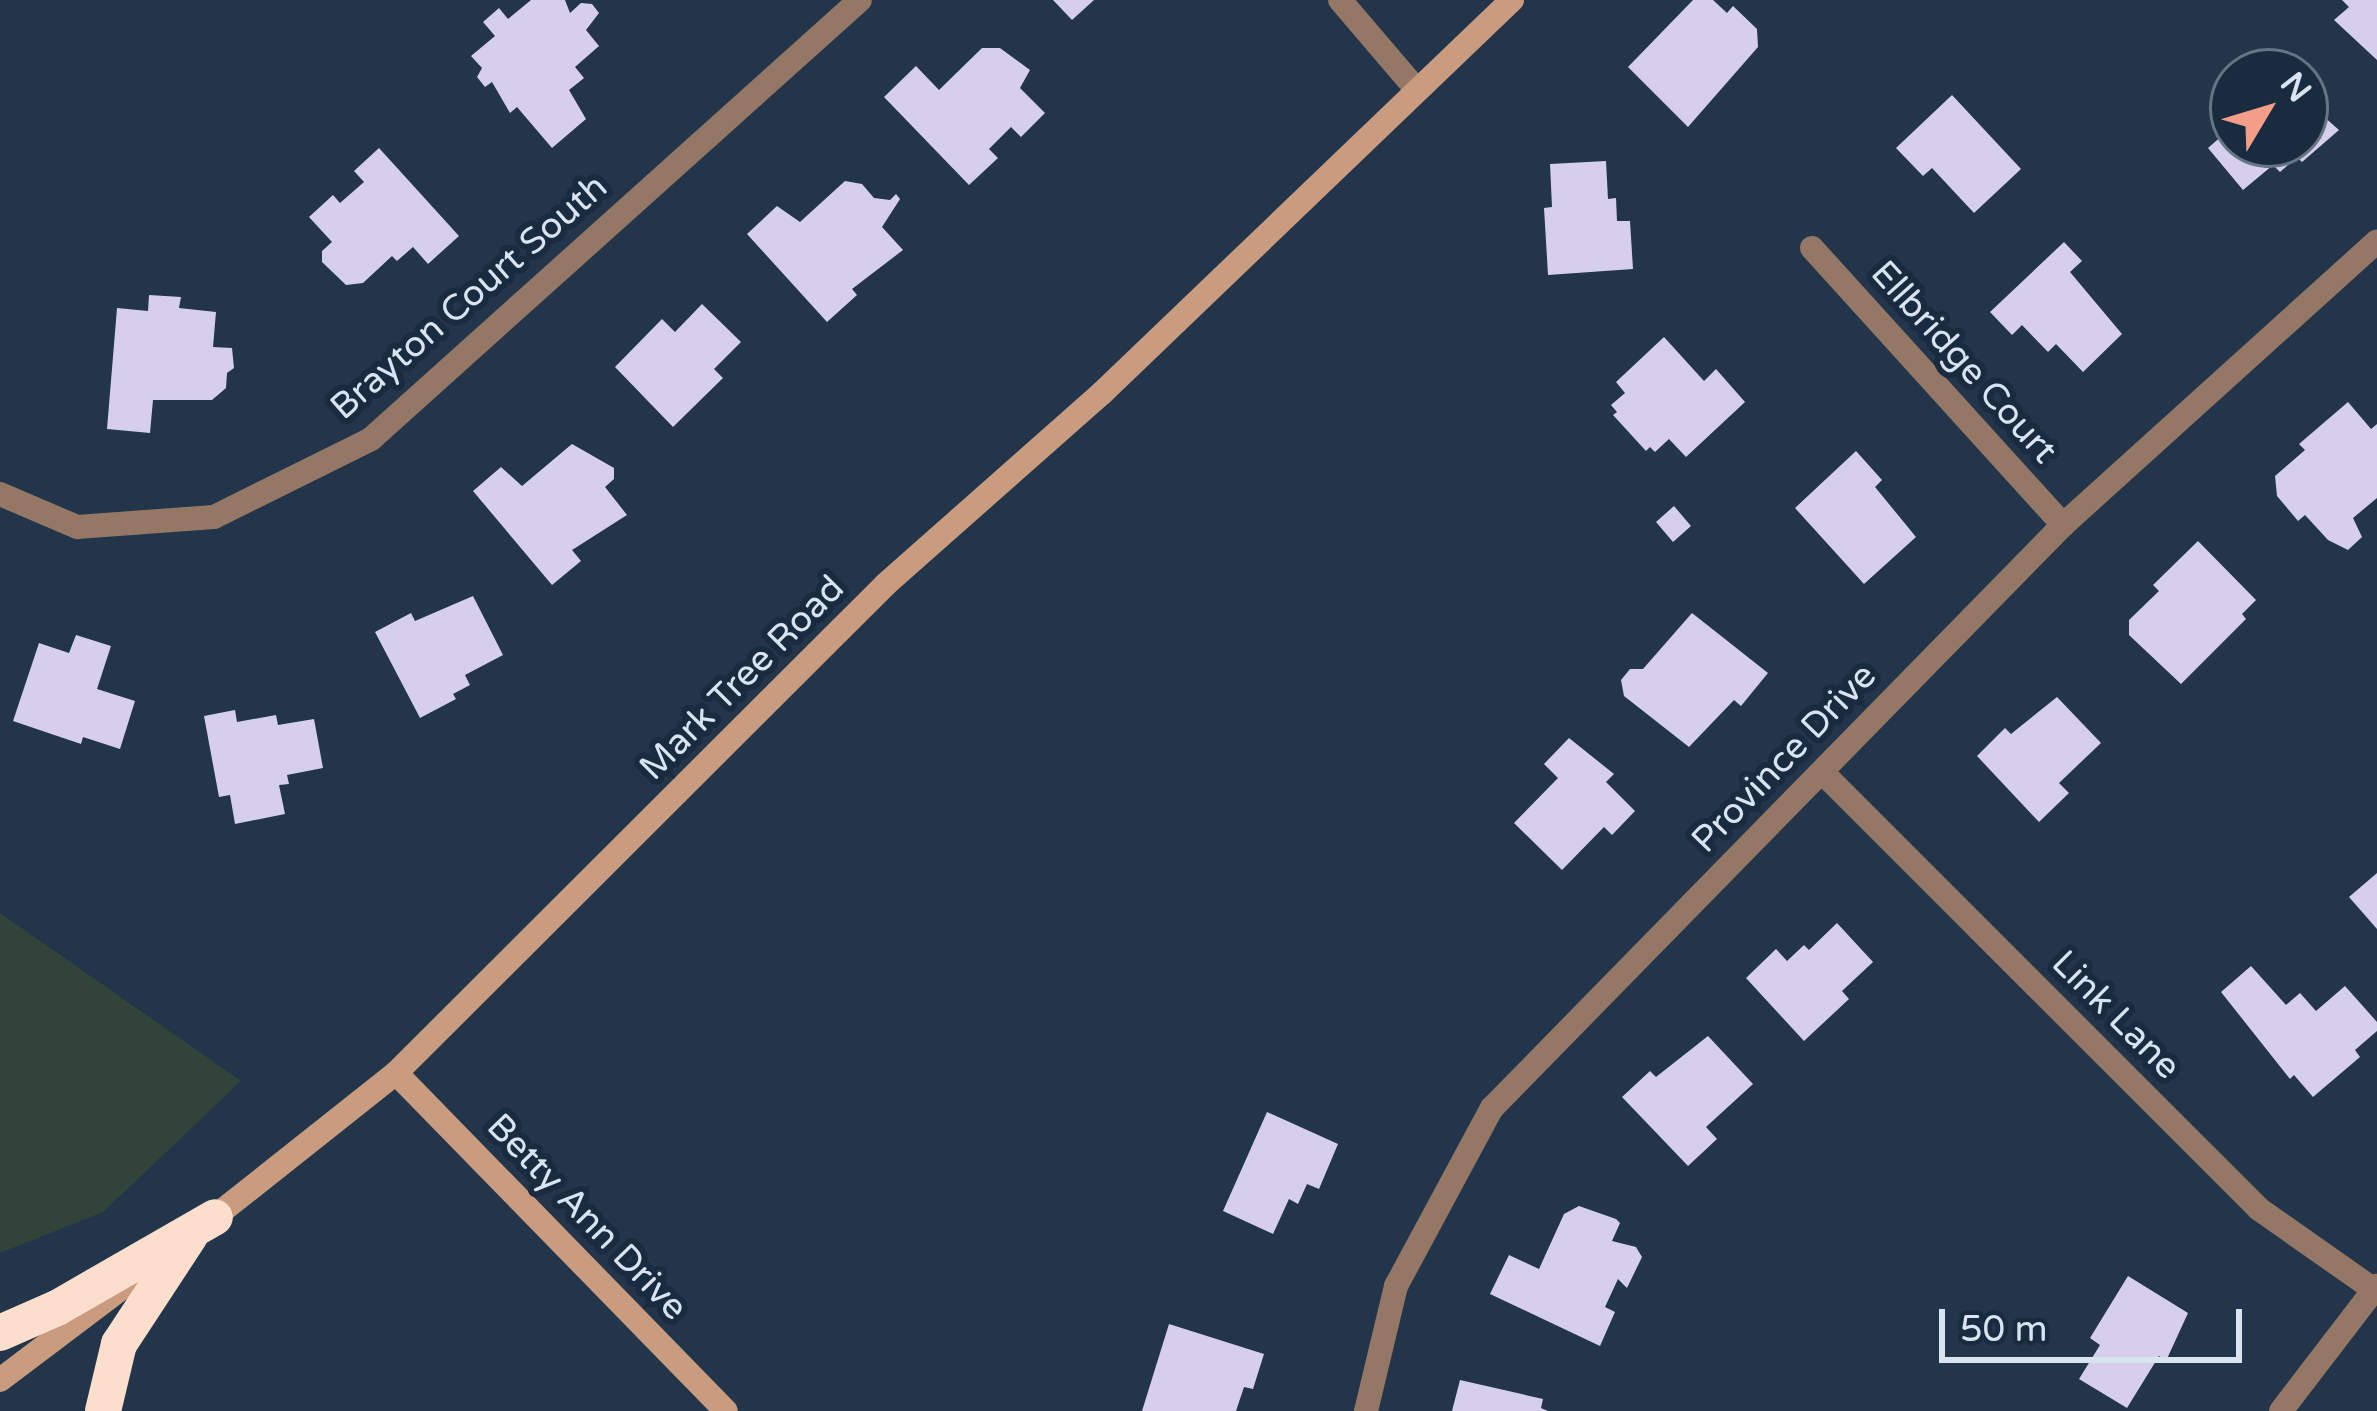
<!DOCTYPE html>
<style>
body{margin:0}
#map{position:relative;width:2377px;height:1411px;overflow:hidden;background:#23354a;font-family:"Varela Round",sans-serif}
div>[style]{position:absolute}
.green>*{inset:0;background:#324439}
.building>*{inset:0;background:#d6cfeb}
.street>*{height:24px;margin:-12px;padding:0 12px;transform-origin:12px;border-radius:12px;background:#947765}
.secondary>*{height:24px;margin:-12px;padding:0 12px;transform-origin:12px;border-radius:12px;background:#ca9c7f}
.highway>*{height:36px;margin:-18px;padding:0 18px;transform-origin:18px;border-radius:18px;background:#fbdecc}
span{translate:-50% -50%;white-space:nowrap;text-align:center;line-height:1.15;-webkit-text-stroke:12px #192b3f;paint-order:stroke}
.street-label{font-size:36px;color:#d8e4f1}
.north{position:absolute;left:2209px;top:48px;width:120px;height:120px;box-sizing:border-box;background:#192b3f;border:3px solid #657586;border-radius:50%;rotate:52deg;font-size:33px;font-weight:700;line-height:48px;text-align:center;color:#d8e4f1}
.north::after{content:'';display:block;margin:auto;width:42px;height:54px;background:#f49e89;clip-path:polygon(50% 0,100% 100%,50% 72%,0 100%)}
.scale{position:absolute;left:1939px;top:1309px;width:303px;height:54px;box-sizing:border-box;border:6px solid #d8e4f1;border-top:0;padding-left:15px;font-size:36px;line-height:42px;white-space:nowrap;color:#d8e4f1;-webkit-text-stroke:9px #192b3f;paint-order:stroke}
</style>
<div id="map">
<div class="green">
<div style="clip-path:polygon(0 913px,241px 1081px,103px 1212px,0 1253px)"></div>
</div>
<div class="building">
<div style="clip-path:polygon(531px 0,565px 0,570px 13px,581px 3px,592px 4px,599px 13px,586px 30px,599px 46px,575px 67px,584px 78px,569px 90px,586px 119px,552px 148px,517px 107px,510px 113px,492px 82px,485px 87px,477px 77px,482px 68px,471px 56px,495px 36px,483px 22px,499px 8px,508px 19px)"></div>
<div style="clip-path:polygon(1053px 0,1094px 0,1072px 20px)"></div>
<div style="clip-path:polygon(1693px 0,1713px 0,1727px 13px,1733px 6px,1757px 29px,1758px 47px,1688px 127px,1628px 67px)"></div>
<div style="clip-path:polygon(2342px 0,2377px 0,2377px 60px,2334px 20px,2349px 7px)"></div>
<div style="clip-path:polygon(982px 48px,1000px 48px,1030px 70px,1020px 88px,1045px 113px,1021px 137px,1011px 127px,989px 149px,998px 158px,969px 185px,884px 97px,916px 66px,939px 90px)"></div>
<div style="clip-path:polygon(1952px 95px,2021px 169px,1974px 213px,1932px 168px,1923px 176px,1896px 148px)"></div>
<div style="clip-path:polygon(2305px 100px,2339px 130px,2302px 162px,2297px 157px,2280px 172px,2273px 165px,2243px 190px,2208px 148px,2233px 126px,2233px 144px,2305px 144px)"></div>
<div style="clip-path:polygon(379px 148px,459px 236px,428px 264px,413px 247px,397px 261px,392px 256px,363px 283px,346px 285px,322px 262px,322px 251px,332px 242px,309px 217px,333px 195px,340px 203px,364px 182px,354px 171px)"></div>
<div style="clip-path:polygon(1606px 161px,1608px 199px,1616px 198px,1617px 221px,1630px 221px,1633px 269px,1548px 275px,1544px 208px,1552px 207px,1550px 164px)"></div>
<div style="clip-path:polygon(845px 181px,862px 184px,874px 198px,890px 200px,896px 194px,900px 199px,882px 227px,903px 250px,852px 289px,857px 295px,827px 322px,747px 234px,777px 206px,800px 222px)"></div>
<div style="clip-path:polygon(2064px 242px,2082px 261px,2070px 272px,2122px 334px,2083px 372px,2056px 344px,2048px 352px,2022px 325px,2012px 335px,1990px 312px)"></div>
<div style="clip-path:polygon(149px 295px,181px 297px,179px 308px,216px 312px,213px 347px,232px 348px,234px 368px,227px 373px,226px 388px,212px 400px,153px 400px,150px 433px,107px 429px,117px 308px,148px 311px)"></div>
<div style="clip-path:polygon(702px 304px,741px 342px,714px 369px,723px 378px,673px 427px,615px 367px,662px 319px,675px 332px)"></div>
<div style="clip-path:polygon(1664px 337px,1704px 381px,1716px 369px,1745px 402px,1686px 457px,1669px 439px,1655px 452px,1650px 447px,1646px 451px,1613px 415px,1617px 412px,1611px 405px,1625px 393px,1616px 382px)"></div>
<div style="clip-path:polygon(2348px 402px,2371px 429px,2377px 424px,2377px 498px,2353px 518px,2362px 537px,2348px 550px,2328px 540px,2305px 515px,2298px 521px,2277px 496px,2275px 476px,2305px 450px,2299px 444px)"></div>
<div style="clip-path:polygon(572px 444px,614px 468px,614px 479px,605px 487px,627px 515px,572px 550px,581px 561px,552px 585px,473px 491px,501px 467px,522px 486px)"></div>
<div style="clip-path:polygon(1856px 451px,1882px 480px,1875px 487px,1916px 537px,1864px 584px,1795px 508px)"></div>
<div style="clip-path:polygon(1674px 506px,1691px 526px,1673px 542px,1656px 522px)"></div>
<div style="clip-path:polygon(2198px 541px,2256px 600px,2242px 614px,2246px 619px,2181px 684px,2129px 635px,2129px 620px,2159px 591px,2153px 585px)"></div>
<div style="clip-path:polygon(473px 596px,503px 655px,465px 675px,470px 685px,453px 694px,456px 699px,420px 718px,375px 632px,411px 613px,415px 621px)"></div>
<div style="clip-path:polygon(1692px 613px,1768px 673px,1741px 706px,1734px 700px,1689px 747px,1624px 696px,1621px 680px,1630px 669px,1643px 669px)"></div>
<div style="clip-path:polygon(76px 635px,111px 646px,97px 689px,135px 701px,120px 749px,83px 737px,81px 744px,13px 721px,39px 643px,69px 653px)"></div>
<div style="clip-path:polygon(2057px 697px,2101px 743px,2059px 783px,2069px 793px,2039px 822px,1977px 756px,2005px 728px,2011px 734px)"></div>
<div style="clip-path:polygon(235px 710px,237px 722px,276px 715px,278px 725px,314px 719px,323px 768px,287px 775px,289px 784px,279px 785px,285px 814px,235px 824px,230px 795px,219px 797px,204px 716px)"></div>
<div style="clip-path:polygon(1569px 738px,1614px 774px,1606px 782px,1635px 811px,1612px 835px,1604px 827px,1562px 870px,1514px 823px,1558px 778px,1544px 764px)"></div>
<div style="clip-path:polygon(2377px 873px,2377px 929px,2349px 897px)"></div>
<div style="clip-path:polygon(1837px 923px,1873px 962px,1842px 991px,1849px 999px,1804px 1041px,1746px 978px,1776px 949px,1787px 961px,1804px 945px,1809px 950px)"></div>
<div style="clip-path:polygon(2251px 966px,2286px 1005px,2300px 993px,2316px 1011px,2345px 986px,2377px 1022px,2377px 1031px,2355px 1050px,2360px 1057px,2313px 1097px,2294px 1075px,2290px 1079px,2221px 992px)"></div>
<div style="clip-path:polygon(1708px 1036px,1753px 1084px,1706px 1127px,1717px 1139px,1688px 1166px,1622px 1097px,1650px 1071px,1656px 1077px)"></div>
<div style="clip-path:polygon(1267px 1112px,1338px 1144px,1319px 1189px,1307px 1184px,1298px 1204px,1289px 1199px,1273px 1234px,1223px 1211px)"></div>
<div style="clip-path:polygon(1579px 1206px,1616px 1219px,1620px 1223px,1612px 1241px,1636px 1247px,1642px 1257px,1627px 1288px,1618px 1279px,1605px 1307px,1615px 1312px,1600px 1346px,1490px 1294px,1509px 1255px,1539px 1269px,1564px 1214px)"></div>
<div style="clip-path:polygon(2128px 1276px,2188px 1313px,2166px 1361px,2159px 1356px,2127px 1408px,2079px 1379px,2100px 1345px,2090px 1338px)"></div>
<div style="clip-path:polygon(1169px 1324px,1264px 1354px,1253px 1389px,1244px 1387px,1236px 1411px,1142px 1411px)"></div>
<div style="clip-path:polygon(1460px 1380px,1543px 1399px,1541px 1408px,1548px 1411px,1452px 1411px)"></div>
</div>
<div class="street">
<div style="left:1340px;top:0;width:117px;rotate:49.5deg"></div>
<div style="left:1812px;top:248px;width:374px;rotate:47.8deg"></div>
<div style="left:0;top:494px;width:84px;rotate:23.2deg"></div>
<div style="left:77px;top:527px;width:137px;rotate:-4.2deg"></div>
<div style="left:214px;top:517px;width:175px;rotate:-26.4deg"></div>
<div style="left:371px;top:439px;width:657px;rotate:-41.92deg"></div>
<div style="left:1823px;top:773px;width:617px;rotate:45deg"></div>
<div style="left:2259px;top:1209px;width:144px;rotate:35.1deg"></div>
<div style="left:1366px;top:1411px;width:129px;rotate:-76.5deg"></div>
<div style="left:1396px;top:1286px;width:202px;rotate:-61.7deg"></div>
<div style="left:1492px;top:1108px;width:816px;rotate:-45.6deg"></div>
<div style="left:2063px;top:525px;width:423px;rotate:-42.1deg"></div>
<div style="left:2281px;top:1411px;width:158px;rotate:-52.5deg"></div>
</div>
<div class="secondary">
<div style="left:396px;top:1073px;width:472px;rotate:45.7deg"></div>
<div style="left:203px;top:1226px;width:246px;rotate:-38.4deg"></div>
<div style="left:396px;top:1073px;width:692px;rotate:-44.94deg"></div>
<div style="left:886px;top:584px;width:288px;rotate:-41.5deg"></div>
<div style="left:1102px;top:393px;width:568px;rotate:-43.79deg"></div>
<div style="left:0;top:1380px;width:159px;rotate:-37.1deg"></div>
</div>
<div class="highway">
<div style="left:0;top:1333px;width:62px;rotate:-23.7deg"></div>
<div style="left:57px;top:1308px;width:182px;rotate:-29.9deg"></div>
<div style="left:103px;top:1411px;width:69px;rotate:-76.6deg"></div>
<div style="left:119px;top:1344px;width:129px;rotate:-56.7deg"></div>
</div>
<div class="street-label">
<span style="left:469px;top:297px;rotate:-41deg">Brayton Court South</span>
<span style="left:1964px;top:362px;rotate:48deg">Ellbridge Court</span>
<span style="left:742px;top:678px;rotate:-45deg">Mark Tree Road</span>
<span style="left:1784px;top:758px;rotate:-46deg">Province Drive</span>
<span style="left:2116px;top:1015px;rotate:45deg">Link Lane</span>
<span style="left:587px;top:1217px;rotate:46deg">Betty Ann Drive</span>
</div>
<div class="north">N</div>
<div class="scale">50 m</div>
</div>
